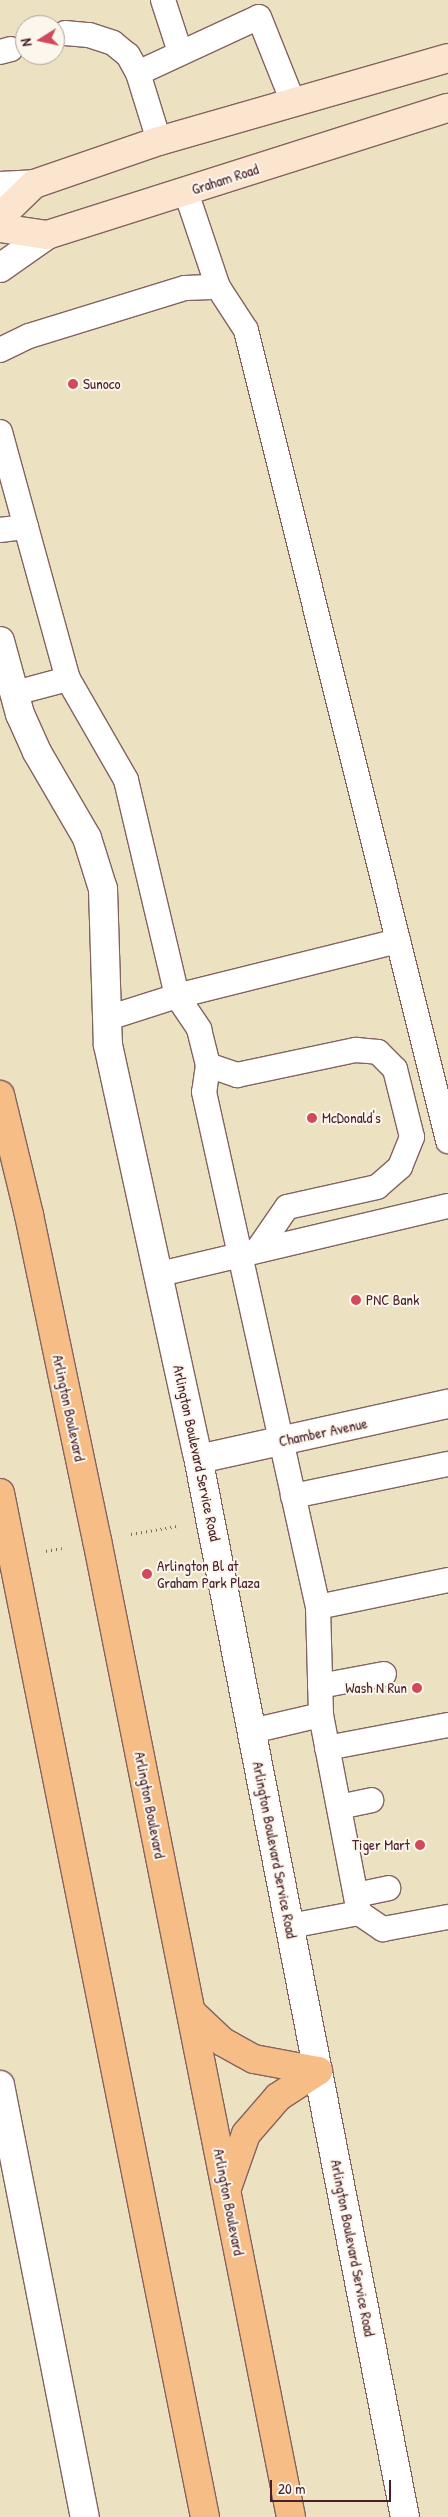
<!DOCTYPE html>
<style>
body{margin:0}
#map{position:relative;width:448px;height:2517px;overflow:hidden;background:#ece2c1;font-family:"Patrick Hand",sans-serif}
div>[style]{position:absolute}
.path>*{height:3px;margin-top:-1.5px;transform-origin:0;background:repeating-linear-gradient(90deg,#836360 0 1px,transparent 0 5px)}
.roads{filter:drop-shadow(1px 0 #836360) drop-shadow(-1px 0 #836360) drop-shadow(0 1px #836360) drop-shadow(0 -1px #836360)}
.lane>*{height:24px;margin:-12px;padding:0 12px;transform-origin:12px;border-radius:12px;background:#fff}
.street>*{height:28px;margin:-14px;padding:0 14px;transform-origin:14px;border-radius:14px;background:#fff}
.secondary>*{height:28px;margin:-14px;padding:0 14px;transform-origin:14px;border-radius:14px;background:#fbe5cf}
.highway>*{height:28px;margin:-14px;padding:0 14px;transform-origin:14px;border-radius:14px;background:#f6be86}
.dots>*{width:14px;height:14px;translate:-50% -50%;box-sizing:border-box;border:2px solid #fbf7ec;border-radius:50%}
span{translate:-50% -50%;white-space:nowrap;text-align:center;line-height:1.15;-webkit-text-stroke:4px #fbf7ec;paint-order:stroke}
.street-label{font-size:15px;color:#4a1f2b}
.poi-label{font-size:15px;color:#4a1f2b}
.left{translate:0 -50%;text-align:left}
.right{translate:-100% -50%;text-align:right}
.north{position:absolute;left:15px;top:15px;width:50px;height:50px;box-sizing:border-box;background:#fbf7ec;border:1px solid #b4a19f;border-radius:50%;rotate:260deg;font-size:14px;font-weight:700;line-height:20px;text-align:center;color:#4a1f2b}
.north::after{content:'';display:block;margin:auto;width:18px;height:22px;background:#d1495b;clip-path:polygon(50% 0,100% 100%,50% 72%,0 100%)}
.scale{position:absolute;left:270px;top:2480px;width:121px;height:22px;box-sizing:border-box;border:2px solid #4a1f2b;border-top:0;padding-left:6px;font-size:15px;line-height:18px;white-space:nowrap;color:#4a1f2b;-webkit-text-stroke:4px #fbf7ec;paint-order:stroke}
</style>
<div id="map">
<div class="path">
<div style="left:131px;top:1534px;width:47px;rotate:-9.9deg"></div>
<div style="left:46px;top:1551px;width:16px;rotate:-11deg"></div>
</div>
<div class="roads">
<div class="lane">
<div style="left:163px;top:0;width:55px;rotate:71.9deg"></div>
<div style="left:65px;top:33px;width:24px;rotate:5deg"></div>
<div style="left:89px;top:35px;width:25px;rotate:18deg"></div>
<div style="left:113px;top:43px;width:19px;rotate:39deg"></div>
<div style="left:128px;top:55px;width:21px;rotate:61deg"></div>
<div style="left:138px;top:73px;width:71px;rotate:72.8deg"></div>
<div style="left:0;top:52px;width:11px;rotate:-15deg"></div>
<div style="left:138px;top:73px;width:133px;rotate:-24.8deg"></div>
<div style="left:259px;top:17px;width:92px;rotate:68.2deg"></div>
<div style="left:186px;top:192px;width:100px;rotate:71.4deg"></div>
<div style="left:218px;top:287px;width:51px;rotate:56.9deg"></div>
<div style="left:246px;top:330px;width:836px;rotate:76.01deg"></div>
<div style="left:0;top:350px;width:32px;rotate:-26deg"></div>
<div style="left:29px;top:336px;width:163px;rotate:-17.1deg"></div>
<div style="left:185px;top:288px;width:33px;rotate:-2deg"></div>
<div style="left:0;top:432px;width:98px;rotate:74.7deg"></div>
<div style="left:0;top:530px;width:26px;rotate:-7deg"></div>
<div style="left:26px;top:527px;width:158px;rotate:74.6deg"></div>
<div style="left:68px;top:679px;width:116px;rotate:60.1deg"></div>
<div style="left:126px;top:780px;width:222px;rotate:76.7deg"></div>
<div style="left:177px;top:996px;width:228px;rotate:-14deg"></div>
<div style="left:15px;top:693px;width:55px;rotate:-14.8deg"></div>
<div style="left:108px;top:1018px;width:72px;rotate:-17.7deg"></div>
<div style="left:177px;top:996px;width:40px;rotate:56deg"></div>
<div style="left:199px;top:1029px;width:37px;rotate:76deg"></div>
<div style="left:208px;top:1065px;width:27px;rotate:98deg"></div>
<div style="left:204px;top:1092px;width:527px;rotate:77.52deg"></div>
<div style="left:318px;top:1607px;width:108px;rotate:88.4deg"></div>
<div style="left:321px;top:1715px;width:202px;rotate:79.1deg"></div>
<div style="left:208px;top:1065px;width:31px;rotate:19deg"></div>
<div style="left:237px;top:1075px;width:122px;rotate:-11.9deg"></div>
<div style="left:356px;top:1050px;width:22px;rotate:5deg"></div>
<div style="left:378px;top:1052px;width:24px;rotate:45deg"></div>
<div style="left:395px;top:1069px;width:70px;rotate:76deg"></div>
<div style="left:412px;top:1137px;width:32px;rotate:112deg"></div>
<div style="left:400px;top:1167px;width:30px;rotate:139deg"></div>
<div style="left:377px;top:1187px;width:92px;rotate:167.5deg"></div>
<div style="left:287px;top:1207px;width:51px;rotate:124.6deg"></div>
<div style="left:160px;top:1274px;width:296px;rotate:-13.3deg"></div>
<div style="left:293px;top:1496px;width:158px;rotate:-11.7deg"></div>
<div style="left:318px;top:1607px;width:133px;rotate:-11.7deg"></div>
<div style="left:320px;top:1686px;width:65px;rotate:-10.6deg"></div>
<div style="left:252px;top:1731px;width:71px;rotate:-13.1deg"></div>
<div style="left:327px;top:1748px;width:123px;rotate:-10.8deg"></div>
<div style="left:339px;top:1807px;width:33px;rotate:-12deg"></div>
<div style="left:356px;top:1895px;width:33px;rotate:-12deg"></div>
<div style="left:290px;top:1926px;width:70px;rotate:-10.7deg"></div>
<div style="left:359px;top:1913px;width:29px;rotate:34deg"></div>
<div style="left:383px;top:1929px;width:66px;rotate:-10.5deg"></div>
</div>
<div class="street">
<div style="left:0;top:186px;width:34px;rotate:-3deg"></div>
<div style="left:0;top:268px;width:57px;rotate:-35.1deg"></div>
<div style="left:0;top:641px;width:76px;rotate:74.7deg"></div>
<div style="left:20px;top:714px;width:42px;rotate:65.9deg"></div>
<div style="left:37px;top:752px;width:99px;rotate:59.8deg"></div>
<div style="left:87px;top:838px;width:53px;rotate:72.6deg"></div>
<div style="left:103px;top:889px;width:156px;rotate:88.2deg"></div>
<div style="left:108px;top:1045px;width:417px;rotate:77.7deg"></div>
<div style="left:197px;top:1452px;width:1085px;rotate:78.95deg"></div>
<div style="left:199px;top:1459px;width:255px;rotate:-12.5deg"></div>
<div style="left:0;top:2085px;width:440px;rotate:78.9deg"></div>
</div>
<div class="secondary">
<div style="left:0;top:217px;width:47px;rotate:-44.1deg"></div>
<div style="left:34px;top:184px;width:132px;rotate:-19deg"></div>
<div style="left:159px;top:141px;width:301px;rotate:-16deg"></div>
<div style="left:0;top:228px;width:48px;rotate:8.5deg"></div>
<div style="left:47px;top:235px;width:421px;rotate:-17.6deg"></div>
</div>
<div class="highway">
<div style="left:0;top:1095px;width:123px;rotate:76.4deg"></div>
<div style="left:29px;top:1215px;width:332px;rotate:78.2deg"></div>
<div style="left:97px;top:1540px;width:996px;rotate:78.77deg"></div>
<div style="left:0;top:1493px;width:1044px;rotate:78.68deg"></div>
<div style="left:191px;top:2012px;width:44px;rotate:43.2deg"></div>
<div style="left:223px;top:2042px;width:35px;rotate:29deg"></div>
<div style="left:254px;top:2059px;width:65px;rotate:10.6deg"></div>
<div style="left:227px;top:2188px;width:57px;rotate:-70.6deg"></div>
<div style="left:246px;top:2134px;width:49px;rotate:-49.1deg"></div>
<div style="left:278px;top:2097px;width:48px;rotate:-33deg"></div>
</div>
</div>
<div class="dots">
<div style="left:73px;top:384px;background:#d1495b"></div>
<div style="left:312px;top:1118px;background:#d1495b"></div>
<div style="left:356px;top:1300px;background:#d1495b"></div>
<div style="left:147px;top:1574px;background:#d1495b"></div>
<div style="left:417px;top:1688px;background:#d1495b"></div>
<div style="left:420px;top:1845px;background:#d1495b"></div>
</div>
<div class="street-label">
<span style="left:225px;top:179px;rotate:-18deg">Graham Road</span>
<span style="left:69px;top:1408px;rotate:78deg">Arlington Boulevard</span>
<span style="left:323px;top:1432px;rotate:-12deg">Chamber Avenue</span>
<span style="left:197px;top:1453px;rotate:78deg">Arlington Boulevard Service Road</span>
<span style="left:150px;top:1805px;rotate:79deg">Arlington Boulevard</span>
<span style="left:275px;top:1850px;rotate:79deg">Arlington Boulevard Service Road</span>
<span style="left:229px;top:2202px;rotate:79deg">Arlington Boulevard</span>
<span style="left:353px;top:2248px;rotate:79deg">Arlington Boulevard Service Road</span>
</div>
<div class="poi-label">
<span class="left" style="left:83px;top:384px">Sunoco</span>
<span class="left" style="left:322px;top:1118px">McDonald's</span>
<span class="left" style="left:366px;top:1300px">PNC Bank</span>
<span class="left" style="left:157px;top:1574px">Arlington Bl at<br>Graham Park Plaza</span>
<span class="right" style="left:407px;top:1688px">Wash N Run</span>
<span class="right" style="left:410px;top:1845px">Tiger Mart</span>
</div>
<div class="north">N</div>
<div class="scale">20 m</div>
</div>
